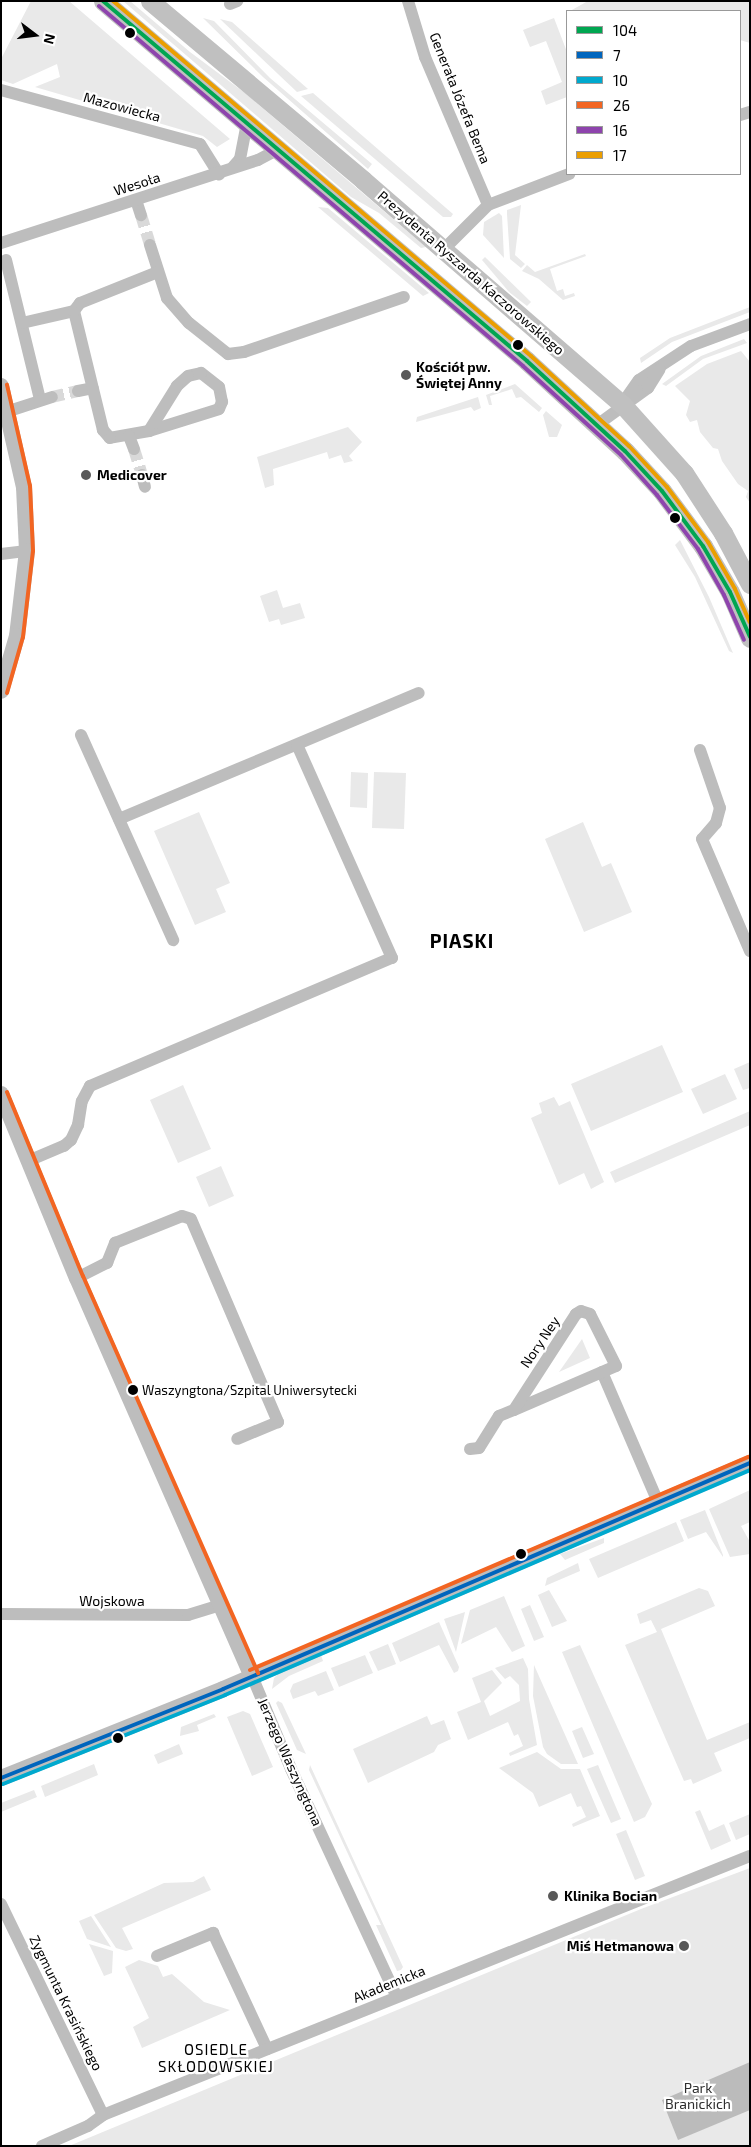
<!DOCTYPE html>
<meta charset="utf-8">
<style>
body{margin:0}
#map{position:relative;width:751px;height:2147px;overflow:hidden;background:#fff;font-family:"Exo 2",sans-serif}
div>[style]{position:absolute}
.green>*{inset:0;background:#e9e9e9}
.water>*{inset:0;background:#bbb}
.minor-tunnel>*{height:12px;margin-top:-6px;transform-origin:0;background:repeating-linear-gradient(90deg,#d9d9d9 0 12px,transparent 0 18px)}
.minor>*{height:12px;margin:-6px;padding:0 6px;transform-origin:6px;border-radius:6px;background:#bdbdbd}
.tertiary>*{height:16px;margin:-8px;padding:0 8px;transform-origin:8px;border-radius:8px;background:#bdbdbd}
.secondary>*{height:19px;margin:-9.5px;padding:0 9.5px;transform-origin:9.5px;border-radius:9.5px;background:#c0c0c0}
.bus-1>*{height:4px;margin:-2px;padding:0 2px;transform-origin:2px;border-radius:2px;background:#00a651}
.bus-2>*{height:4px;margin:-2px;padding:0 2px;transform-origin:2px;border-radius:2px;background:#0065bd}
.bus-3>*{height:4px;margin:-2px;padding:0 2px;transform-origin:2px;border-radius:2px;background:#00a9ce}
.bus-4>*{height:4px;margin:-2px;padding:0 2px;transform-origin:2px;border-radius:2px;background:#f26522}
.bus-5>*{height:4px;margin:-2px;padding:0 2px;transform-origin:2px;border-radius:2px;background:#8e44ad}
.bus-6>*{height:4px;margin:-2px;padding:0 2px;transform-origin:2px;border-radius:2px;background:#eb9e00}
.dots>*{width:14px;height:14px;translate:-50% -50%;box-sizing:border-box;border:2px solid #fff;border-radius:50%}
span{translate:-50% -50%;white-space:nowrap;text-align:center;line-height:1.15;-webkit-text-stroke:4.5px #fff;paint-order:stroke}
.bus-label{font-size:13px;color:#000}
.left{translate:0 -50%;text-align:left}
.street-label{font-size:14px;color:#000}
.poi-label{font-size:14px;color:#000;font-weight:700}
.right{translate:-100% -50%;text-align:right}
.park-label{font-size:14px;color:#2e2e2e}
.neighbourhood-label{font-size:15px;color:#000;letter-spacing:1px}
.district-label{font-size:19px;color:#000;font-weight:700;letter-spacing:1px}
.frame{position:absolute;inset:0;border:2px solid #000;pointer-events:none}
.legend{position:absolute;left:566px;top:10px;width:175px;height:165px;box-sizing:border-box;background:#fff;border:1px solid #999;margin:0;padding:6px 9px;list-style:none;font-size:15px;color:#000}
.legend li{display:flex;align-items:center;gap:10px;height:25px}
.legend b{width:25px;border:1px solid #999}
.north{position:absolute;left:10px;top:10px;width:50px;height:50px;-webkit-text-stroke:4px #fff;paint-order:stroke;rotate:105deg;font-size:14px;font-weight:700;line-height:20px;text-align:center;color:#000}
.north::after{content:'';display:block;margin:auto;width:18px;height:22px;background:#000;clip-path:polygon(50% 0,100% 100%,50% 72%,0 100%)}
</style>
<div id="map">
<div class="green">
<div style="clip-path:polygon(31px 1px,69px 1px,230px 139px,217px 147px,203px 136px,35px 87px,60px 77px,57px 64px,13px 84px,1px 80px,1px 59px)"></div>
<div style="clip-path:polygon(123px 1px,130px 1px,190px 52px,245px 93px,426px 247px,421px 248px,379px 213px,351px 197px)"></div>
<div style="clip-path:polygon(588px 1px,750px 1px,750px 43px,740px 40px,740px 11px,570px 11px)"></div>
<div style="clip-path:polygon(203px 18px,214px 21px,270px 78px,372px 164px,368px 169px,263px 77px)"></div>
<div style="clip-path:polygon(554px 18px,567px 52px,567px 97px,546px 105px,541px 91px,562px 82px,546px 41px,530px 47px,523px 30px)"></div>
<div style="clip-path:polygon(220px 19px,232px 22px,308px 89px,297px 92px)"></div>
<div style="clip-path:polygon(313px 93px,453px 214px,451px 217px,443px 217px,301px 96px)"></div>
<div style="clip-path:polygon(521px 205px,515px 255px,525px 264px,521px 268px,510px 259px,507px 214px,507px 210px)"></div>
<div style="clip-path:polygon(318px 207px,328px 208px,429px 293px,423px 296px)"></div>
<div style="clip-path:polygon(499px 213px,502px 216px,504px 258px,483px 235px,484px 222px)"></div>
<div style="clip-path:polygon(585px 254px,586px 256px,550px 269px,557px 291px,563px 289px,565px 296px,574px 293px,575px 296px,563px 300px,539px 279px,522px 271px,527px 265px,535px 272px)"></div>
<div style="clip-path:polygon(485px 257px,531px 302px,527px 306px,509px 292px,482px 260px)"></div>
<div style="clip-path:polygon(750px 307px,750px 312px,672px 342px,641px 363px,640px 358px,670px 338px)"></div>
<div style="clip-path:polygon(744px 339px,747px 343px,703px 359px,666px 386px,662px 384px,701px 356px)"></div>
<div style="clip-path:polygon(741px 351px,750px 362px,750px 503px,746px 497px,748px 491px,738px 484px,722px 461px,718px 449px,713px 448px,700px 432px,697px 420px,690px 422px,686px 415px,690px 401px,675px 386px,707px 364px)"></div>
<div style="clip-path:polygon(515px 384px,542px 408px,539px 412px,521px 397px,516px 398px,512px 389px,490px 396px,492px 405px,489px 405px,486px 395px)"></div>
<div style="clip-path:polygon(478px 397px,481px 408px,474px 411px,471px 407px,416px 422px,417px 417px)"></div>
<div style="clip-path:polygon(546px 411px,562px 425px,557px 437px,549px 437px,543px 415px)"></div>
<div style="clip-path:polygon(348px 427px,362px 442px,349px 456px,353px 461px,344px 463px,341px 455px,329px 459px,327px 452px,273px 469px,274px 485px,265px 488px,257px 457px)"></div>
<div style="clip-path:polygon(680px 540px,709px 597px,733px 653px,729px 651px,695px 577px,675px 545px)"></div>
<div style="clip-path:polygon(277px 590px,283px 608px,300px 603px,305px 618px,281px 625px,279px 619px,269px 622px,260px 596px)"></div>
<div style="clip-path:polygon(351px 772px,368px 773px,367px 808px,350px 807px)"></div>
<div style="clip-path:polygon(374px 772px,406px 773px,404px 829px,372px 828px)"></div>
<div style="clip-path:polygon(199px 812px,230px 883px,216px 889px,226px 912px,195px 925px,154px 831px)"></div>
<div style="clip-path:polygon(583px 822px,602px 867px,611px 863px,632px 912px,584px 932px,545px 839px)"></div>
<div style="clip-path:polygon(662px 1045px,683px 1092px,591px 1131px,571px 1084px)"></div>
<div style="clip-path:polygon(750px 1062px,750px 1088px,743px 1090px,734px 1069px)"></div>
<div style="clip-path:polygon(725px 1074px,737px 1099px,703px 1114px,691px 1089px)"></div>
<div style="clip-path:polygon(183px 1085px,211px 1149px,178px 1163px,150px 1100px)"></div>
<div style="clip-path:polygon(554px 1097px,559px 1106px,570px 1101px,604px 1182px,591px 1189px,584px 1173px,559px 1185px,531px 1118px,542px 1113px,539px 1103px)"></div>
<div style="clip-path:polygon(750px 1111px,750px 1125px,615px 1183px,610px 1172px)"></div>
<div style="clip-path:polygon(221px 1166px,234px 1196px,209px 1207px,196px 1177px)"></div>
<div style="clip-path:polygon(582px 1339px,590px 1358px,559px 1372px)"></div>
<div style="clip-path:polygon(750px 1490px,750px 1522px,741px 1526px,750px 1542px,750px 1554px,730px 1557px,709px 1509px)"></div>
<div style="clip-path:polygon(705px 1510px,723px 1555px,723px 1557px,706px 1532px,688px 1539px,680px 1520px)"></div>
<div style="clip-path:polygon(676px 1522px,684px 1541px,598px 1578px,589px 1559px)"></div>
<div style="clip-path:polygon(604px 1538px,604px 1543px,565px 1560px,560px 1554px)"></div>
<div style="clip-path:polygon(578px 1563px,580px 1571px,545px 1586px,547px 1578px)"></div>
<div style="clip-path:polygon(699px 1588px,708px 1591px,715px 1606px,661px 1629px,707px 1740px,750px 1722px,750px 1738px,714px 1753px,722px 1771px,693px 1784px,691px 1779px,684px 1781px,625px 1645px,657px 1632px,651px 1620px,640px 1624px,637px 1614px)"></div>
<div style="clip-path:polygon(549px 1590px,567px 1621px,552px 1627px,538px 1595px)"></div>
<div style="clip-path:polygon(504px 1596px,525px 1646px,512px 1652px,496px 1627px,461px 1644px,470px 1610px)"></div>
<div style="clip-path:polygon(530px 1605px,544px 1637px,534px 1641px,521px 1609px)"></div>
<div style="clip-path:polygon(465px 1612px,456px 1652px,444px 1619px)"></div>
<div style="clip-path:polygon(439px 1622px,459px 1667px,458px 1671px,454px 1673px,439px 1645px,400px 1662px,392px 1643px)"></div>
<div style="clip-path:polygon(388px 1644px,396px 1664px,378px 1671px,369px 1652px)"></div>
<div style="clip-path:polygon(580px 1645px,652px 1804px,645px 1817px,634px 1822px,562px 1652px)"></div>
<div style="clip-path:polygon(321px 1655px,323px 1661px,289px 1676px,272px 1689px,274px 1678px,280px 1672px)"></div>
<div style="clip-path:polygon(365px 1655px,373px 1673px,339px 1687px,331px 1668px)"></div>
<div style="clip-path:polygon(523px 1658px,528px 1669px,529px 1699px,537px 1745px,510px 1756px,509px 1753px,523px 1746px,518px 1734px,514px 1736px,508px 1722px,468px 1740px,457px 1712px,481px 1702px,472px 1678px,492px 1670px,502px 1683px,484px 1701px,490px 1716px,520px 1701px,519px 1685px,510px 1676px,505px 1679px,495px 1668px)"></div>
<div style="clip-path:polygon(534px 1665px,578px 1764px,561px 1764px,547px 1754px,543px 1747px,533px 1696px)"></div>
<div style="clip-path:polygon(326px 1671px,334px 1690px,318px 1696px,315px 1691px,293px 1699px,290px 1691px,293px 1684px)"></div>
<div style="clip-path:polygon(278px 1701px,282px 1703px,306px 1754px,297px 1750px,276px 1703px)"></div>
<div style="clip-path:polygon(243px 1711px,250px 1714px,273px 1767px,252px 1776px,227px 1717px)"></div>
<div style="clip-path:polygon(214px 1714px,216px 1717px,197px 1725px,199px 1731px,180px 1736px,181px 1727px)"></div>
<div style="clip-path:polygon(427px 1716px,431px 1725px,444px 1720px,451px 1739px,438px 1745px,434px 1752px,368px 1783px,353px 1749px)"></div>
<div style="clip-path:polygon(582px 1727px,594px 1754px,583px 1758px,572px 1731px)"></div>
<div style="clip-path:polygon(179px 1744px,183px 1754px,158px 1764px,154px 1755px)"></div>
<div style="clip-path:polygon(537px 1752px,561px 1769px,580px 1769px,600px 1816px,573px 1827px,572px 1824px,586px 1817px,581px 1806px,577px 1807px,571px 1793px,539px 1807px,533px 1793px,499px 1768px)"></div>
<div style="clip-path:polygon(94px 1764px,98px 1775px,45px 1797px,41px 1786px)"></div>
<div style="clip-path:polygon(310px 1765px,403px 1967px,401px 1970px,397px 1971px,376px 1925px,381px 1925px,309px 1770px)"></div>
<div style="clip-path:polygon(598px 1765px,621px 1819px,611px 1823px,587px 1769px)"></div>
<div style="clip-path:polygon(34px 1790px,37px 1797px,1px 1812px,1px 1803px)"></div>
<div style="clip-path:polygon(700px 1810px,709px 1831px,724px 1824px,731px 1841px,711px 1850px,695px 1812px)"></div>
<div style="clip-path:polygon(750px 1814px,750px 1834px,736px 1840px,729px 1823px)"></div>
<div style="clip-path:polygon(626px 1830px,645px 1876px,635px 1880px,616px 1834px)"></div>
<div style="clip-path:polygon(750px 1868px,750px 2146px,69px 2146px,641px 1909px)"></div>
<div style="clip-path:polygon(204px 1876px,211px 1890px,122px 1928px,133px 1949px,126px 1951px,116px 1948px,94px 1915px,164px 1883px,193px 1882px)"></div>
<div style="clip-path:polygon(91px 1916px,111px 1947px,87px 1939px,79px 1921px)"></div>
<div style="clip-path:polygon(89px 1944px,113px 1951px,112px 1973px,104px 1976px)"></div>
<div style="clip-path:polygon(139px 1960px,158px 1966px,163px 1977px,172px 1974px,204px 2002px,230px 2010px,142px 2048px,133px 2027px,149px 2018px,125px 1967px)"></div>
</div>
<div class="water">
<div style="clip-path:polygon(750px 2062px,750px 2110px,678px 2140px,662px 2100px)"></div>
</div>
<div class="minor-tunnel">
<div style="left:141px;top:215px;width:31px;rotate:73deg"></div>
<div style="left:52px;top:397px;width:27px;rotate:-13deg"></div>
<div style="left:134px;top:449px;width:27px;rotate:73deg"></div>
</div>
<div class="minor">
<div style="left:408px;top:1px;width:59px;rotate:73.1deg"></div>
<div style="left:425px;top:57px;width:161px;rotate:66.9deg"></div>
<div style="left:230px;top:4px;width:8px;rotate:-23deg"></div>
<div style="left:1px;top:90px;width:206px;rotate:15.2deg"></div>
<div style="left:200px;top:144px;width:36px;rotate:58deg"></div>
<div style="left:740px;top:115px;width:10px;rotate:-17deg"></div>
<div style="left:233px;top:167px;width:11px;rotate:-49deg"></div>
<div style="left:240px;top:159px;width:38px;rotate:-79deg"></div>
<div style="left:136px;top:200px;width:16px;rotate:72deg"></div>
<div style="left:1px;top:243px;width:270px;rotate:-17.9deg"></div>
<div style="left:258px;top:160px;width:24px;rotate:-28deg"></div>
<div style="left:150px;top:245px;width:56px;rotate:72.2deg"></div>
<div style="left:167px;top:298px;width:33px;rotate:49deg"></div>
<div style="left:189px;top:323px;width:50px;rotate:38.5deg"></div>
<div style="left:228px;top:354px;width:16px;rotate:-7deg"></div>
<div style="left:244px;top:352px;width:169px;rotate:-19deg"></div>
<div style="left:444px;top:249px;width:62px;rotate:-45deg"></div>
<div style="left:488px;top:205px;width:87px;rotate:-20.9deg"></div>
<div style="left:6px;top:260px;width:143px;rotate:76.3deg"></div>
<div style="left:22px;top:323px;width:53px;rotate:-13deg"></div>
<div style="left:78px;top:391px;width:15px;rotate:-11deg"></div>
<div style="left:622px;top:404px;width:29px;rotate:-55deg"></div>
<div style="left:639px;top:380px;width:62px;rotate:-33.2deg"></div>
<div style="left:691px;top:346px;width:63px;rotate:-20.4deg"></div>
<div style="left:9px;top:411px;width:45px;rotate:-18deg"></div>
<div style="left:597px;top:425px;width:63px;rotate:-36deg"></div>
<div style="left:648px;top:388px;width:22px;rotate:-58deg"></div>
<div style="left:149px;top:431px;width:73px;rotate:-17.4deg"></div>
<div style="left:219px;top:409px;width:8px;rotate:-67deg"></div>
<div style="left:222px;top:402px;width:15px;rotate:-101deg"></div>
<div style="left:219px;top:387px;width:23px;rotate:-142deg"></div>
<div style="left:201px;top:373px;width:13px;rotate:167deg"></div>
<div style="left:188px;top:376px;width:15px;rotate:138deg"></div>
<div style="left:177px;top:386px;width:53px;rotate:121.9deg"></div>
<div style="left:149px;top:431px;width:40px;rotate:170deg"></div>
<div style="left:110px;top:438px;width:11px;rotate:-131deg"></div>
<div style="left:103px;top:430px;width:122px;rotate:-103.7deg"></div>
<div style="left:74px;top:311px;width:10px;rotate:-53deg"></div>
<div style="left:80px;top:303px;width:84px;rotate:-21.7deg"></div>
<div style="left:129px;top:436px;width:14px;rotate:69deg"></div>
<div style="left:142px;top:475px;width:12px;rotate:76deg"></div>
<div style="left:1px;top:554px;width:26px;rotate:-7deg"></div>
<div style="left:81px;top:735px;width:225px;rotate:65.8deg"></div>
<div style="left:700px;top:750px;width:61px;rotate:71deg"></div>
<div style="left:720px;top:808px;width:16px;rotate:105deg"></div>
<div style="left:716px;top:823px;width:21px;rotate:131deg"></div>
<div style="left:702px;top:839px;width:122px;rotate:66.8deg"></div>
<div style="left:119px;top:819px;width:325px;rotate:-22.8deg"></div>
<div style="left:28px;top:1161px;width:39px;rotate:-23deg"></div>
<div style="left:64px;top:1146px;width:9px;rotate:-41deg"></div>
<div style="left:71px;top:1140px;width:17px;rotate:-65deg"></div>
<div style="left:78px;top:1125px;width:24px;rotate:-81deg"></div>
<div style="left:82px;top:1101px;width:17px;rotate:-62deg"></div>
<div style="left:90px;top:1086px;width:328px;rotate:-23deg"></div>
<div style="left:392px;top:958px;width:233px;rotate:-114deg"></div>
<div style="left:77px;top:1278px;width:34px;rotate:-27deg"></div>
<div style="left:107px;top:1263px;width:22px;rotate:-68deg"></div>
<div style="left:115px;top:1243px;width:72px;rotate:-21.9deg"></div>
<div style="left:182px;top:1216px;width:9px;rotate:18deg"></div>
<div style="left:191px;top:1219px;width:221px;rotate:66.8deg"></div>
<div style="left:278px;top:1422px;width:44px;rotate:157.5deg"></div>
<div style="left:602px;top:1372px;width:142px;rotate:66.7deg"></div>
<div style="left:470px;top:1449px;width:9px;rotate:-6deg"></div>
<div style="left:479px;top:1448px;width:38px;rotate:-58deg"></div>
<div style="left:499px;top:1416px;width:16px;rotate:-22deg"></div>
<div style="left:514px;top:1410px;width:111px;rotate:-23.3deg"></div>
<div style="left:616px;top:1366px;width:58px;rotate:-116.6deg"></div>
<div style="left:590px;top:1314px;width:9px;rotate:-162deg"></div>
<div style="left:581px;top:1311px;width:6px;rotate:149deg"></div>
<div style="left:576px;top:1314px;width:114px;rotate:122.9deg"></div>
<div style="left:1px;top:1614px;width:187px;rotate:0.3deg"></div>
<div style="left:188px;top:1615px;width:34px;rotate:-17deg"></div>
<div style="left:252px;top:1676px;width:101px;rotate:67.2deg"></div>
<div style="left:291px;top:1769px;width:251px;rotate:65.1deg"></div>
<div style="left:1px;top:1904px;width:234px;rotate:64.2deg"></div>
<div style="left:157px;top:1956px;width:61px;rotate:-22.3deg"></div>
<div style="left:213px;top:1933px;width:128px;rotate:65deg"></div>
<div style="left:42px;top:2146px;width:50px;rotate:-23.5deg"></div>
<div style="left:88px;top:2126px;width:19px;rotate:-36deg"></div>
<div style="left:103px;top:2115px;width:697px;rotate:-21.82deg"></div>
</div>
<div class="tertiary">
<div style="left:1px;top:386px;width:104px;rotate:77.2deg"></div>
<div style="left:24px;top:487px;width:64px;rotate:87.3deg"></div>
<div style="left:27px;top:551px;width:86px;rotate:96.7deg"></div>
<div style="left:17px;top:636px;width:57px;rotate:106.2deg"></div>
<div style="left:1px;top:1094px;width:199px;rotate:67.6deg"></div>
<div style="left:77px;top:1278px;width:435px;rotate:66.3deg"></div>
<div style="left:1px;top:1778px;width:239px;rotate:-21.8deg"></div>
<div style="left:223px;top:1689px;width:573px;rotate:-23.21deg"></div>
</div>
<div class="secondary">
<div style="left:103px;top:1px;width:556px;rotate:40.33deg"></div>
<div style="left:527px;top:361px;width:133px;rotate:42.6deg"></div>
<div style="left:625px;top:451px;width:54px;rotate:47.2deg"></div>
<div style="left:662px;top:491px;width:69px;rotate:53.3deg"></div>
<div style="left:703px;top:546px;width:53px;rotate:59.6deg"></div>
<div style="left:730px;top:592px;width:50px;rotate:66.5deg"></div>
<div style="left:150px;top:1px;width:278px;rotate:40deg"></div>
<div style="left:363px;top:180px;width:342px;rotate:40.9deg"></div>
<div style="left:622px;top:404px;width:93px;rotate:48.1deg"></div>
<div style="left:684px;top:473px;width:72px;rotate:57deg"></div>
<div style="left:723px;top:533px;width:58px;rotate:62.1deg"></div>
</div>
<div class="bus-1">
<div style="left:103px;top:1px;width:556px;rotate:40.33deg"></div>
<div style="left:527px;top:361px;width:133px;rotate:42.6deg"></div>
<div style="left:625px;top:451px;width:54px;rotate:47.2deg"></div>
<div style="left:662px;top:491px;width:69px;rotate:53.3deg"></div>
<div style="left:703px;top:546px;width:53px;rotate:59.6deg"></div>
<div style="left:730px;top:592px;width:49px;rotate:66deg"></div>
</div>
<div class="bus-2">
<div style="left:1px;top:1778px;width:239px;rotate:-21.8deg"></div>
<div style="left:223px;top:1689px;width:573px;rotate:-23.21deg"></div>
</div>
<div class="bus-3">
<div style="left:3px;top:1784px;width:239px;rotate:-21.8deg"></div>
<div style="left:225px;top:1695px;width:571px;rotate:-23.2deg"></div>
</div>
<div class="bus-4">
<div style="left:7px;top:693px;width:58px;rotate:-74.1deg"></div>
<div style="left:23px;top:637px;width:87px;rotate:-83.4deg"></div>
<div style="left:33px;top:551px;width:65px;rotate:-92.6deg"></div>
<div style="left:30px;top:486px;width:104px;rotate:-102.8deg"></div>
<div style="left:7px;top:1092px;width:199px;rotate:67.6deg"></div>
<div style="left:83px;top:1276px;width:434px;rotate:66.2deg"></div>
<div style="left:250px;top:1670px;width:542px;rotate:-23.16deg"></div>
</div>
<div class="bus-5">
<div style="left:99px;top:6px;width:556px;rotate:40.33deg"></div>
<div style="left:523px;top:366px;width:132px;rotate:42.2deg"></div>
<div style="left:621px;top:455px;width:54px;rotate:48deg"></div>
<div style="left:657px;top:495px;width:68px;rotate:52.8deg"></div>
<div style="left:698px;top:549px;width:53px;rotate:60.5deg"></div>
<div style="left:724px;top:595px;width:49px;rotate:66deg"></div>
</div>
<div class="bus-6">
<div style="left:113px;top:1px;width:548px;rotate:40.34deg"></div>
<div style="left:531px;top:356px;width:133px;rotate:42.6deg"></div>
<div style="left:629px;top:446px;width:56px;rotate:47.2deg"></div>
<div style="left:667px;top:487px;width:69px;rotate:53.3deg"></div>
<div style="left:708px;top:542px;width:54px;rotate:60.1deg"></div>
<div style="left:735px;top:589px;width:36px;rotate:66deg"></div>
</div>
<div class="dots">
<div style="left:130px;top:33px;background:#000"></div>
<div style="left:518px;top:345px;background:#000"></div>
<div style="left:406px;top:375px;background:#595959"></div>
<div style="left:86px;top:475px;background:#595959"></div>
<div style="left:675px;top:518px;background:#000"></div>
<div style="left:133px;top:1390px;background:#000"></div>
<div style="left:521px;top:1554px;background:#000"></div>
<div style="left:118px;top:1738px;background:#000"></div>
<div style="left:553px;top:1896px;background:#595959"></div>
<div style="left:684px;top:1946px;background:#595959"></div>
</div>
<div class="bus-label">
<span class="left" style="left:142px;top:1390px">Waszyngtona/Szpital Uniwersytecki</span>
</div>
<div class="street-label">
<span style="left:460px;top:98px;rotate:68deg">Generała Józefa Bema</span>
<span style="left:122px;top:107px;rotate:15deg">Mazowiecka</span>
<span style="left:137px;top:184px;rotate:-18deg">Wesoła</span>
<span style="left:471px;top:273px;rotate:41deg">Prezydenta Ryszarda Kaczorowskiego</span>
<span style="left:540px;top:1342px;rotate:-56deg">Nory Ney</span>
<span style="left:112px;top:1601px">Wojskowa</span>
<span style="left:290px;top:1762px;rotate:66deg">Jerzego Waszyngtona</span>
<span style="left:389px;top:1984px;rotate:-22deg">Akademicka</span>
<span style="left:66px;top:2003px;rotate:64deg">Zygmunta Krasińskiego</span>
</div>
<div class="poi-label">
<span class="left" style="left:416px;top:375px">Kościół pw.<br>Świętej Anny</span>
<span class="left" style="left:97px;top:475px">Medicover</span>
<span class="left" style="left:564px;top:1896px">Klinika Bocian</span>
<span class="right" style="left:674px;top:1946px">Miś Hetmanowa</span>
</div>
<div class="park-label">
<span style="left:698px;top:2096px">Park<br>Branickich</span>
</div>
<div class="neighbourhood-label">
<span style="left:216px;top:2058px">OSIEDLE<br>SKŁODOWSKIEJ</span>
</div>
<div class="district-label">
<span style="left:462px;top:941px">PIASKI</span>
</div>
<div class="frame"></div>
<ul class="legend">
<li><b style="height:6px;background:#00a651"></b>104</li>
<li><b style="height:6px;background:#0065bd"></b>7</li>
<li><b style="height:6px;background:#00a9ce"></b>10</li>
<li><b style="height:6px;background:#f26522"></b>26</li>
<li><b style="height:6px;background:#8e44ad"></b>16</li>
<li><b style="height:6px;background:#eb9e00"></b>17</li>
</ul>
<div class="north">N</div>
</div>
